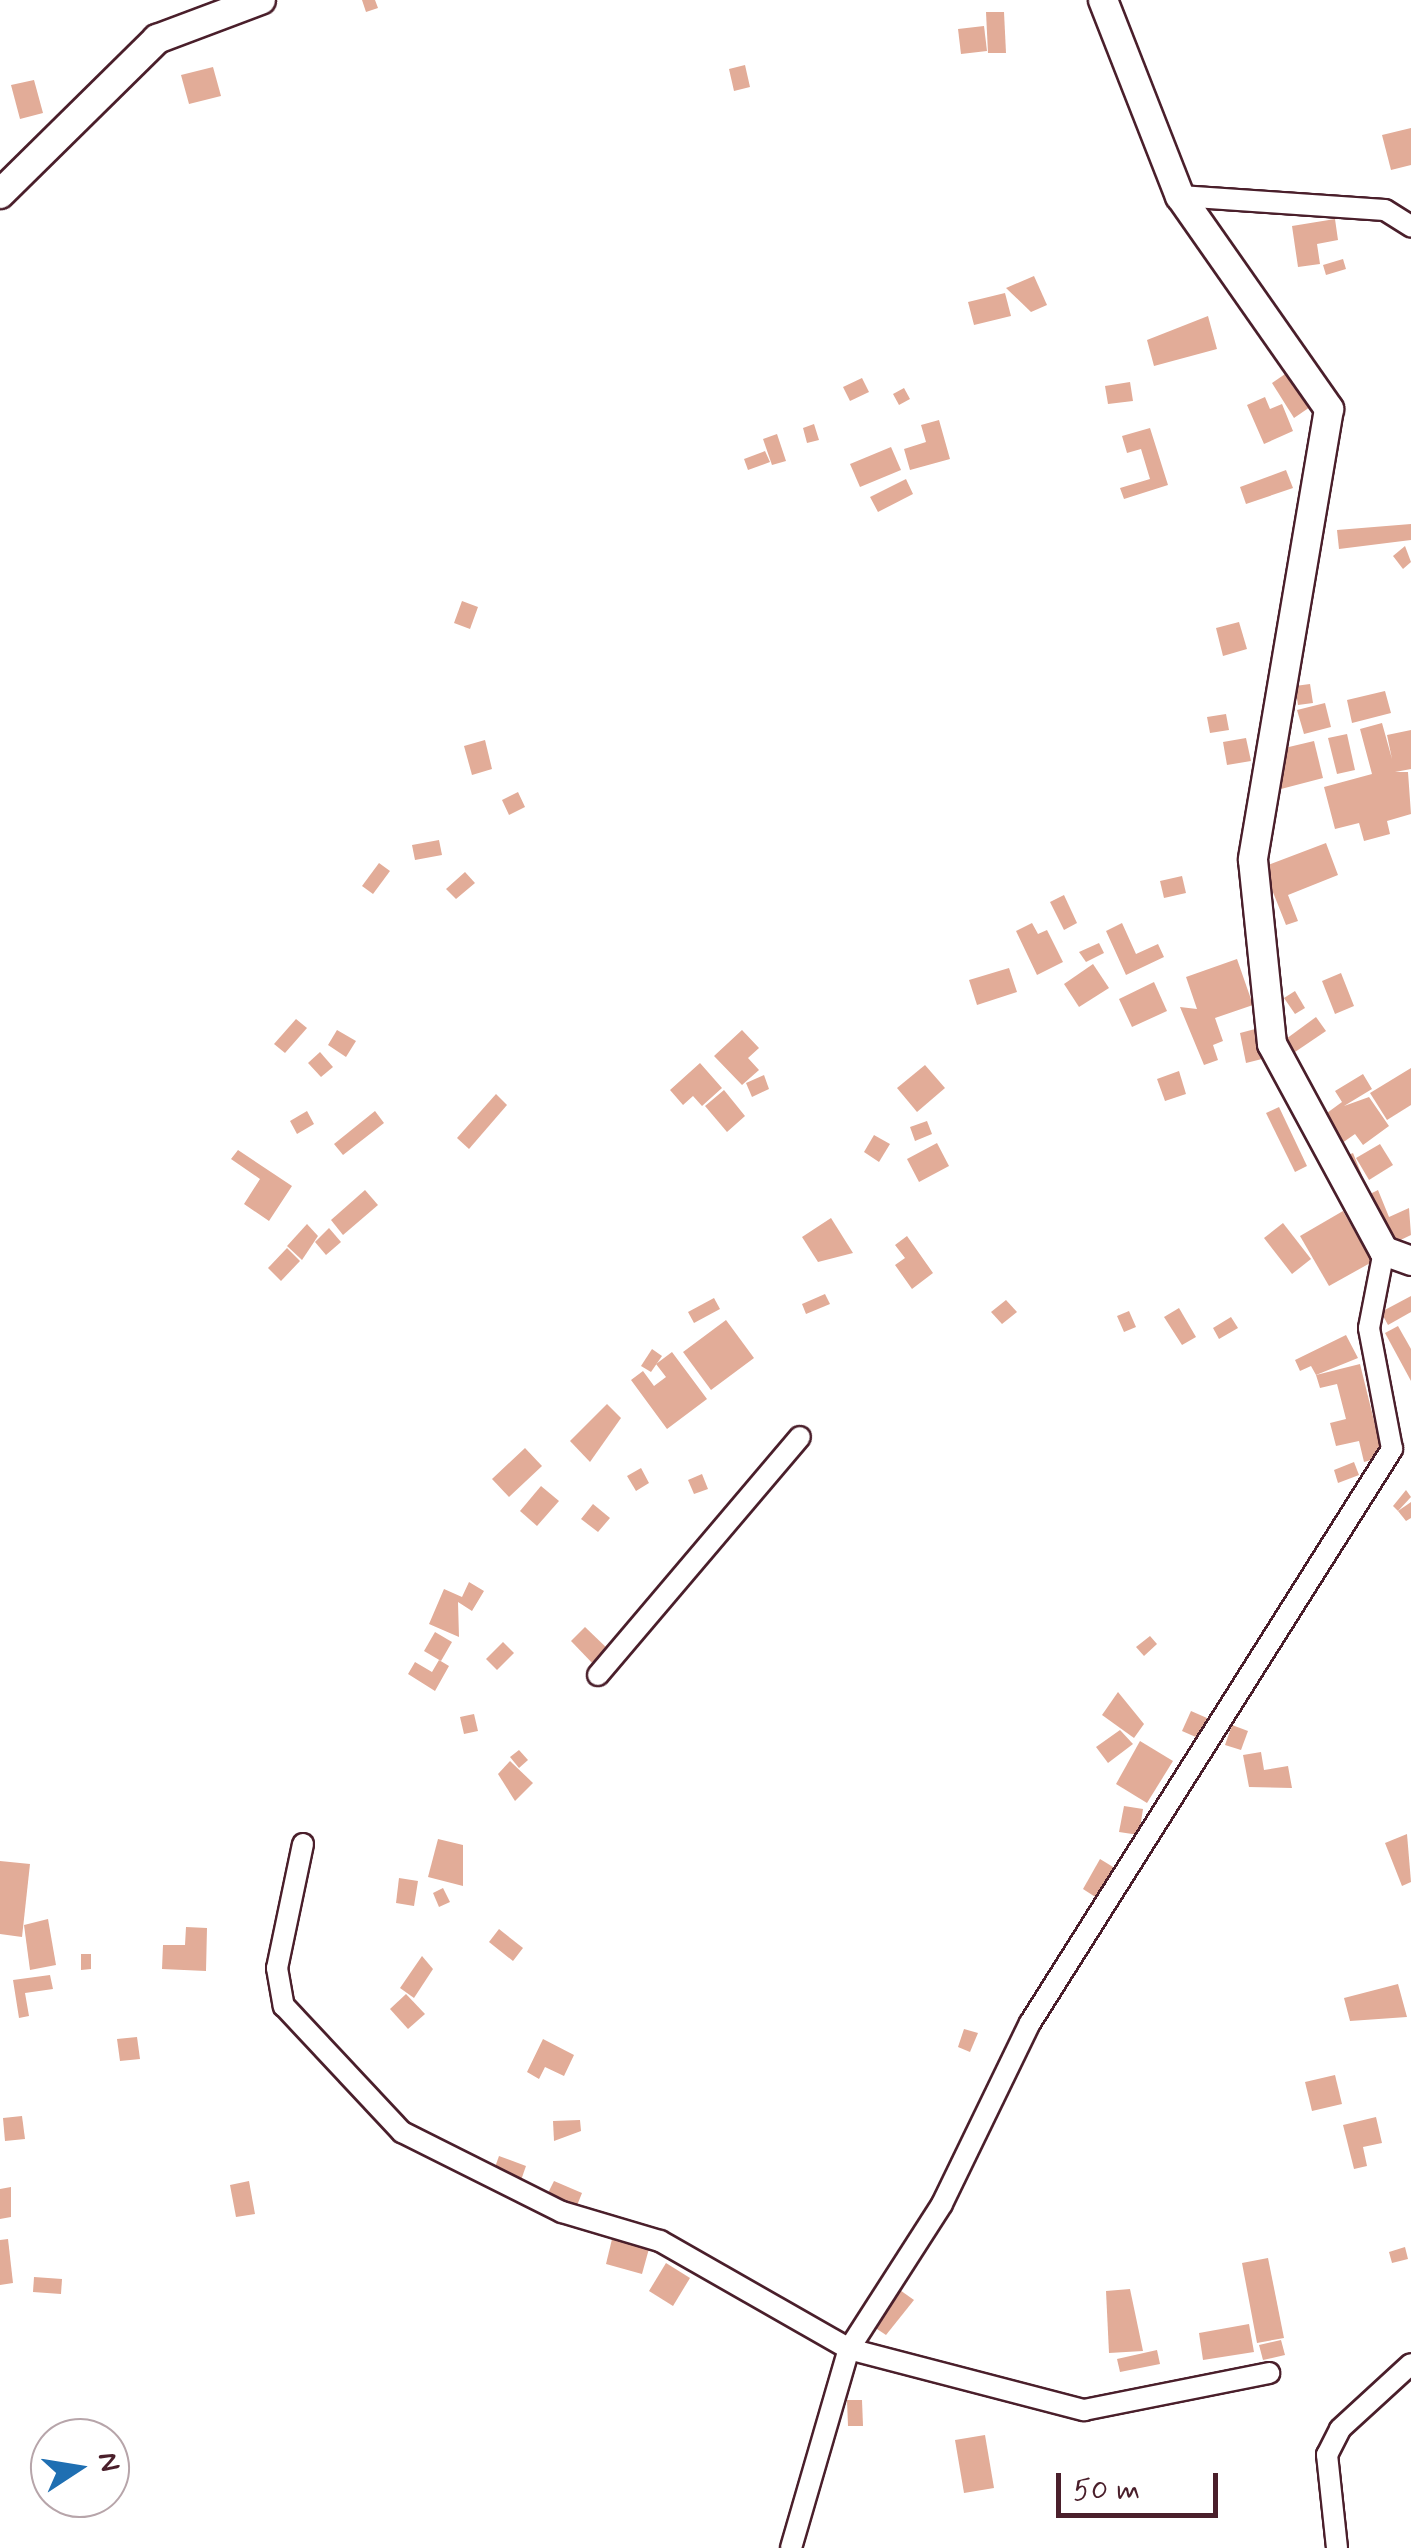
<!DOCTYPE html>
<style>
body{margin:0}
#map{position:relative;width:1411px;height:2548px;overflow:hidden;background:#fff;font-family:Mynerve,sans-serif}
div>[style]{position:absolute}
.building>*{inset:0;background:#e2ac98}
.roads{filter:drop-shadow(2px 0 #4a1f2b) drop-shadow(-2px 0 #4a1f2b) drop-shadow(0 2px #4a1f2b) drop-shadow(0 -2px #4a1f2b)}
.street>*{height:20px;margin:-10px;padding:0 10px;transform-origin:10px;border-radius:10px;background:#fff}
.secondary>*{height:28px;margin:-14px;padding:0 14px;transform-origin:14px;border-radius:14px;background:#fff}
span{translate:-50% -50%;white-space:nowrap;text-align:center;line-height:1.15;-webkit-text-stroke:8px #fff;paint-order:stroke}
.north{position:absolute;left:30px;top:2418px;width:100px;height:100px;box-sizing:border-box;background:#fff;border:2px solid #b7a5aa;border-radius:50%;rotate:78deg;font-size:28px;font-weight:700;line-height:40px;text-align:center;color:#4a1f2b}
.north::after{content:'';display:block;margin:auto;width:35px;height:45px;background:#1f6fb2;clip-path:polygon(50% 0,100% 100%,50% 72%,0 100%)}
.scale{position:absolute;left:1056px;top:2473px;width:162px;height:45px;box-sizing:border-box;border:5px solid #4a1f2b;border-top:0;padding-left:12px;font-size:30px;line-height:35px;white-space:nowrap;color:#4a1f2b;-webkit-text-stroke:8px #fff;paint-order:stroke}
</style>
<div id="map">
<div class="building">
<div style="clip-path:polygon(362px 0,375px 0,378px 8px,366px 12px)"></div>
<div style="clip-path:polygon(986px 12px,1004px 12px,1006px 53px,988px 53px)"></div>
<div style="clip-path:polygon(984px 26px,987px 51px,961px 54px,958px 29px)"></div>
<div style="clip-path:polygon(745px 65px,750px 87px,734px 91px,729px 69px)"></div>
<div style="clip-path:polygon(213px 67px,221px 96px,189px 104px,181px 75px)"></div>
<div style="clip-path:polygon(34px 80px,43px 113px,20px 119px,11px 85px)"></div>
<div style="clip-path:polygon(1411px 128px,1411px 165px,1391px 170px,1382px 135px)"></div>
<div style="clip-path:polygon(1335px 219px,1338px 240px,1317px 244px,1320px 264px,1298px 267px,1292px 226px)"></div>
<div style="clip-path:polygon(1343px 259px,1346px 269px,1326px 275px,1323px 265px)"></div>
<div style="clip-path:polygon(1034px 276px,1047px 305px,1031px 312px,1006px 288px)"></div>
<div style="clip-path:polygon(1005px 293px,1011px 316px,974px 325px,968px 302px)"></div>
<div style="clip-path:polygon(1208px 316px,1217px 349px,1154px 366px,1147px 340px)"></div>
<div style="clip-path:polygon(1291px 370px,1313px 405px,1294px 418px,1272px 383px)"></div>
<div style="clip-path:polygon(862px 378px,869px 392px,850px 401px,843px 387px)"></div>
<div style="clip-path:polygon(1130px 382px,1133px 401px,1108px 404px,1105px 386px)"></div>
<div style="clip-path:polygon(904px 388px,910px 399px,899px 405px,893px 394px)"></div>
<div style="clip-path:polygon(1265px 397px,1270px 409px,1282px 404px,1293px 431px,1264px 444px,1247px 405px)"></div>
<div style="clip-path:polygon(939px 420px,950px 459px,910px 470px,904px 449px,926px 442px,921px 425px)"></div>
<div style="clip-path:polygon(814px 424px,819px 440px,807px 443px,803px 428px)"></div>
<div style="clip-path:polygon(1150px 428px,1168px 485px,1124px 499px,1120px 488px,1150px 479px,1141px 449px,1127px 453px,1122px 436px)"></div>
<div style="clip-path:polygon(777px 434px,786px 461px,772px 465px,763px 439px)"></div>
<div style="clip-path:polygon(891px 447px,901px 470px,860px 487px,850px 464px)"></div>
<div style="clip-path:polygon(765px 451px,770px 462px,748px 470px,744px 459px)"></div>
<div style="clip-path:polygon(1286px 470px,1293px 488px,1246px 504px,1240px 487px)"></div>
<div style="clip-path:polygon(906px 479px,913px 494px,878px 512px,870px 497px)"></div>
<div style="clip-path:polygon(1411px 524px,1411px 540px,1339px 549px,1337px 530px)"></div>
<div style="clip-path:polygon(1405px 546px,1411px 562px,1403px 569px,1393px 556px)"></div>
<div style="clip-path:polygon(462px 601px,478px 607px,470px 629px,454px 623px)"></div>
<div style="clip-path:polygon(1239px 622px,1247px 649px,1223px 656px,1216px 628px)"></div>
<div style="clip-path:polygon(1310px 684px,1313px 703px,1298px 705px,1295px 686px)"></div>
<div style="clip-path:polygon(1385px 691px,1391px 713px,1352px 723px,1347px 700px)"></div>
<div style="clip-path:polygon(1325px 703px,1331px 727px,1304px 734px,1297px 710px)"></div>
<div style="clip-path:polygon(1226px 714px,1229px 730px,1210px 733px,1207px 717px)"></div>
<div style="clip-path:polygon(1382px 723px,1392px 759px,1387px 735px,1411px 730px,1411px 769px,1395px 772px,1408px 772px,1411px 814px,1387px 821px,1390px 834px,1364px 841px,1359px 823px,1335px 829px,1324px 787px,1372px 774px,1360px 729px)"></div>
<div style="clip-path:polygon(1347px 734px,1355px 770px,1337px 774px,1328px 738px)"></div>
<div style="clip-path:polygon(1246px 738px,1251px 761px,1227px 765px,1223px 742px)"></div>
<div style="clip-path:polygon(485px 740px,492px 769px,472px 775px,464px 746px)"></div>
<div style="clip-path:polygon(1314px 741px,1323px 778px,1281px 789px,1272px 751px)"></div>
<div style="clip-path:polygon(518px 792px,525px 807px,509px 815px,502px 800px)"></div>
<div style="clip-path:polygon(439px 840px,442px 855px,415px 860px,412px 845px)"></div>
<div style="clip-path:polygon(1326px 843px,1338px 875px,1288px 895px,1298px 921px,1286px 925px,1263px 867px)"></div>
<div style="clip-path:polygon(379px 863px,390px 871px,373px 894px,362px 886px)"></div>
<div style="clip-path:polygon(465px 872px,475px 883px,456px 899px,446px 889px)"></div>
<div style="clip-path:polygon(1182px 876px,1186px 893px,1164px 898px,1160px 881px)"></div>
<div style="clip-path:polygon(1064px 895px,1077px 923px,1064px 930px,1050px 902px)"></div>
<div style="clip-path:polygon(1032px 923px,1038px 934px,1047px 930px,1063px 962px,1037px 975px,1016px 931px)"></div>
<div style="clip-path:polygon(1122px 923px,1136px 954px,1158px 944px,1164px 957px,1126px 975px,1106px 931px)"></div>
<div style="clip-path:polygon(1099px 943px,1104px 953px,1086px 962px,1079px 952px)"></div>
<div style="clip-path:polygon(1237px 959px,1253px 1005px,1215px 1018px,1223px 1041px,1213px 1045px,1218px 1060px,1204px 1065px,1180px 1007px,1197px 1009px,1186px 977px)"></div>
<div style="clip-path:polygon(1093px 964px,1109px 988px,1079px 1007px,1064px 984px)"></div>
<div style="clip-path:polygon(1009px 968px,1017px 992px,977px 1005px,969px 980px)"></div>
<div style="clip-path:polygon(1341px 973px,1354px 1006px,1335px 1014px,1322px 981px)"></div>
<div style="clip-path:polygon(1154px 982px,1167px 1011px,1132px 1027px,1119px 999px)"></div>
<div style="clip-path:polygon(1295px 991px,1305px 1008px,1295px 1014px,1284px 998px)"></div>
<div style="clip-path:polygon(1316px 1017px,1326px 1031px,1295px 1052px,1286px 1039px)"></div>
<div style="clip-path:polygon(296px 1019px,307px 1028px,285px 1053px,274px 1044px)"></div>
<div style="clip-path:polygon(1259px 1028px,1266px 1058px,1246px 1063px,1240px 1033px)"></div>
<div style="clip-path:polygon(337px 1030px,356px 1041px,346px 1057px,328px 1045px)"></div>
<div style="clip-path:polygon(742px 1030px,759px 1048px,748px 1058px,759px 1070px,742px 1085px,714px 1056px)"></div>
<div style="clip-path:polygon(320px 1052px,333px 1067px,321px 1077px,308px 1063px)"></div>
<div style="clip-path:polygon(700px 1063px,722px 1088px,702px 1106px,693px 1096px,683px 1105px,670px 1090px)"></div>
<div style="clip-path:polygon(925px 1065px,945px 1088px,917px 1112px,897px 1088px)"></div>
<div style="clip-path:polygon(1411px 1068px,1411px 1105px,1387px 1120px,1370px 1093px)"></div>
<div style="clip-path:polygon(1179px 1071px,1186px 1094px,1165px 1101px,1157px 1079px)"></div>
<div style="clip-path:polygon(1363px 1074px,1372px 1089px,1344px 1106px,1369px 1097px,1389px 1126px,1363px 1145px,1355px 1134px,1335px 1148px,1316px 1121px,1342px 1102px,1335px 1091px)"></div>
<div style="clip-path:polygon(764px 1075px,769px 1089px,752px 1097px,746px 1083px)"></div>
<div style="clip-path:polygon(724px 1090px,745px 1116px,727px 1132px,705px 1106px)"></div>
<div style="clip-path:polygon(496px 1094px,507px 1105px,469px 1149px,457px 1138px)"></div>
<div style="clip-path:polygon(1279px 1107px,1307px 1166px,1295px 1172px,1266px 1113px)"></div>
<div style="clip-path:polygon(307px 1111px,314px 1124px,297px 1134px,290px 1121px)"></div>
<div style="clip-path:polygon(375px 1111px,384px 1123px,343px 1155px,334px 1144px)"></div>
<div style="clip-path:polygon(927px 1121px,932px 1134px,915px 1141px,910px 1127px)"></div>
<div style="clip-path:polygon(874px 1135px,890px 1144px,879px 1162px,864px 1152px)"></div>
<div style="clip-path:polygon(937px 1143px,949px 1166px,919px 1182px,907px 1159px)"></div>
<div style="clip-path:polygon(1380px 1144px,1393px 1165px,1369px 1180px,1356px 1158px)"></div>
<div style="clip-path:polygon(238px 1150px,292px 1186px,269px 1221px,244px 1204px,260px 1179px,231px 1159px)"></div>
<div style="clip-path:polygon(1353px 1153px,1363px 1178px,1351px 1183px,1341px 1158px)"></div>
<div style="clip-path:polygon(365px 1190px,378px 1205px,343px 1235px,331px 1220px)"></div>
<div style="clip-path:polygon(1378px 1190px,1389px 1217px,1409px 1208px,1411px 1235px,1390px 1245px,1368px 1195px)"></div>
<div style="clip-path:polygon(1343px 1211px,1372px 1262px,1329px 1286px,1300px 1236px)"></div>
<div style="clip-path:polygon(831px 1218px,853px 1253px,818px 1262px,802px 1237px)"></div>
<div style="clip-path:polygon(1283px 1223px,1311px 1259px,1292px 1274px,1264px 1238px)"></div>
<div style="clip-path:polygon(307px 1224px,318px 1236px,302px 1260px,287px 1246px)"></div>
<div style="clip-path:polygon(329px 1228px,341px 1242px,326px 1255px,315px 1242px)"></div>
<div style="clip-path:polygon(907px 1236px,933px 1273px,912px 1289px,895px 1265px,905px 1258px,895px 1245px)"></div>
<div style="clip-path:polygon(287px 1248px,300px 1261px,281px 1281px,268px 1268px)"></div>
<div style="clip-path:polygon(825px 1294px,830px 1304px,806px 1314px,802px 1304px)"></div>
<div style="clip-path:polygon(1411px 1296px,1411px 1312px,1388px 1325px,1381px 1312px)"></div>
<div style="clip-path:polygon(714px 1298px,720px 1309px,694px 1323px,688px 1312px)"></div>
<div style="clip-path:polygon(1006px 1300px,1017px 1312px,1002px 1324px,991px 1312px)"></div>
<div style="clip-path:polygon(1179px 1308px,1196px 1337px,1182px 1345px,1164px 1317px)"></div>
<div style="clip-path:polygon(1129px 1311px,1136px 1327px,1124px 1332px,1117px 1316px)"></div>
<div style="clip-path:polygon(1231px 1317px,1238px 1328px,1219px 1339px,1213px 1328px)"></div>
<div style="clip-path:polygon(726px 1320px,754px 1358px,711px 1390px,683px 1352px)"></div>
<div style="clip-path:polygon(1398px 1326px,1411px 1349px,1411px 1381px,1385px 1333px)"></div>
<div style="clip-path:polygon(1346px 1335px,1358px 1358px,1316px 1375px,1311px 1366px,1300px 1371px,1295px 1360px)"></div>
<div style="clip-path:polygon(652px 1349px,662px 1356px,651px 1372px,641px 1366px)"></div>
<div style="clip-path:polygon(672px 1352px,707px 1399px,667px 1429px,631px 1380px,643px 1371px,654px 1386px,666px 1377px,656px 1364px)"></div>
<div style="clip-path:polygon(1360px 1364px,1383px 1457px,1364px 1462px,1359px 1441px,1336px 1446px,1330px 1423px,1346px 1419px,1337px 1384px,1320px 1388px,1316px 1375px)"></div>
<div style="clip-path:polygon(607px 1404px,621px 1418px,590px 1462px,570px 1441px)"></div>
<div style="clip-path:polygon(525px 1448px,542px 1466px,509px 1497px,492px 1479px)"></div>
<div style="clip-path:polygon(1354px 1462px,1359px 1475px,1338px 1483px,1334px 1470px)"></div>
<div style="clip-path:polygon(641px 1468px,649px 1483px,636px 1491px,627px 1476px)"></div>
<div style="clip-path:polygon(702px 1474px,708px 1489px,694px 1494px,688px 1480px)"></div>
<div style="clip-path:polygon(541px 1486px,559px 1501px,537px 1526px,520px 1511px)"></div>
<div style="clip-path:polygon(1406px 1490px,1411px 1497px,1398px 1511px,1393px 1506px)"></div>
<div style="clip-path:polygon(1411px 1502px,1411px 1518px,1406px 1521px,1398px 1511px)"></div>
<div style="clip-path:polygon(593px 1504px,610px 1518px,598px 1532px,581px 1519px)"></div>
<div style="clip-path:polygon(469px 1582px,484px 1591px,472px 1611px,458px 1602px,459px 1637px,429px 1624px,444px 1589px,462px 1597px)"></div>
<div style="clip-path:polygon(585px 1627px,611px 1652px,596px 1667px,571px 1641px)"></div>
<div style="clip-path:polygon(435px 1632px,452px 1642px,441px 1661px,424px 1651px)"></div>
<div style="clip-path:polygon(1150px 1636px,1157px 1644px,1144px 1656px,1136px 1647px)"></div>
<div style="clip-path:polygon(503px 1642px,514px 1653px,497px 1670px,486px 1659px)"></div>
<div style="clip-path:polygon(439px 1660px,449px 1666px,435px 1691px,408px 1674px,415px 1662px,432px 1672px)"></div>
<div style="clip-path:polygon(1118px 1692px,1144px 1724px,1134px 1738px,1102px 1715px)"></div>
<div style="clip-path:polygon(1191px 1711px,1207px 1718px,1198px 1738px,1182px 1731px)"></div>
<div style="clip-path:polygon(474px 1714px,478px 1731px,464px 1734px,460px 1717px)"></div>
<div style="clip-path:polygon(1232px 1725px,1248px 1731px,1241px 1750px,1225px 1745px)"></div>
<div style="clip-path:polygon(1120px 1730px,1133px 1744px,1108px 1763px,1096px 1747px)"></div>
<div style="clip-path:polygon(1140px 1741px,1173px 1761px,1147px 1803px,1116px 1784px)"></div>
<div style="clip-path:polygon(519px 1750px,528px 1760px,519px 1768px,510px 1757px)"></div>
<div style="clip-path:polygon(1261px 1752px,1264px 1770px,1288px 1766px,1292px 1788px,1249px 1787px,1243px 1755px)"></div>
<div style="clip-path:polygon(510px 1761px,533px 1783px,515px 1801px,498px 1774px)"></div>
<div style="clip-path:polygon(1124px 1806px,1143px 1809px,1139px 1835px,1119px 1832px)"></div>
<div style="clip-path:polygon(1407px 1834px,1411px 1882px,1402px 1886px,1385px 1843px)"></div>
<div style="clip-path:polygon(438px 1839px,463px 1845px,463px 1886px,428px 1877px)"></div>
<div style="clip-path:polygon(1100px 1859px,1118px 1870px,1100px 1900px,1083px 1889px)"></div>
<div style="clip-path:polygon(0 1861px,30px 1864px,22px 1937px,0 1934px)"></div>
<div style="clip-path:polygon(399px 1878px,418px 1881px,414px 1906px,396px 1903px)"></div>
<div style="clip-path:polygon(443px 1888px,450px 1902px,439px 1907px,433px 1893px)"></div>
<div style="clip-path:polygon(48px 1919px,56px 1965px,30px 1970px,24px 1925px)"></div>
<div style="clip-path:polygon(186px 1927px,207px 1928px,206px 1971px,162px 1969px,163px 1945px,185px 1945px)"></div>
<div style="clip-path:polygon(499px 1929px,523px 1948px,513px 1961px,489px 1942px)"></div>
<div style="clip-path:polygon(81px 1954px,91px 1954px,91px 1969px,81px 1970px)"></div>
<div style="clip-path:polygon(422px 1956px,433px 1969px,414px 1998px,400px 1988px)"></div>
<div style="clip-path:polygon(50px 1975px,53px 1989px,25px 1993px,29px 2016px,19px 2018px,13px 1980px)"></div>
<div style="clip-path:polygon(1398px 1984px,1407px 2017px,1350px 2021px,1344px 1998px)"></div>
<div style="clip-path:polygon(406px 1994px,425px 2014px,408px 2029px,390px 2009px)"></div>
<div style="clip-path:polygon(964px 2029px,978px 2033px,970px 2052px,958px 2047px)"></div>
<div style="clip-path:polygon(137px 2037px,140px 2059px,120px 2061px,117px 2039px)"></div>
<div style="clip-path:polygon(543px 2039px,574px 2055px,564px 2076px,545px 2067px,539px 2079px,527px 2072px)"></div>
<div style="clip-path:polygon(1335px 2075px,1342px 2104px,1312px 2111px,1305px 2082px)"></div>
<div style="clip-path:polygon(22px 2116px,25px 2139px,5px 2141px,3px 2118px)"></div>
<div style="clip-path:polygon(1376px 2117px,1382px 2143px,1363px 2147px,1367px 2166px,1354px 2169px,1343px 2125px)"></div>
<div style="clip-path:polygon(580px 2120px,581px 2131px,554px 2141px,553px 2121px)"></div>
<div style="clip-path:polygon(499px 2156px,526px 2166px,520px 2183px,493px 2173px)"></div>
<div style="clip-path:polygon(249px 2181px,255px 2214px,236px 2217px,230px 2185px)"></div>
<div style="clip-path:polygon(554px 2181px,582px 2193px,576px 2208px,547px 2195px)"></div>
<div style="clip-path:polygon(11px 2187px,11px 2217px,0 2219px,0 2189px)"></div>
<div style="clip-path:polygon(613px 2235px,650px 2245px,642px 2274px,606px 2264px)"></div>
<div style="clip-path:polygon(8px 2239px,13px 2283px,0 2285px,0 2240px)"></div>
<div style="clip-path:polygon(1405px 2247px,1408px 2259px,1392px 2263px,1389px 2252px)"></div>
<div style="clip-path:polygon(1268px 2258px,1284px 2338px,1257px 2343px,1242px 2263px)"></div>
<div style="clip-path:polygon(666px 2263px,690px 2278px,673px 2306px,649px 2291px)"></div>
<div style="clip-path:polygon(34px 2277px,62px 2279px,61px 2294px,33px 2292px)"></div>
<div style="clip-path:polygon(897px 2288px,914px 2300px,886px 2335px,871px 2325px)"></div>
<div style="clip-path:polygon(1130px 2289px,1143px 2351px,1109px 2353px,1106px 2291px)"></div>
<div style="clip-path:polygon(1249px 2324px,1254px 2352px,1203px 2360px,1199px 2333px)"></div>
<div style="clip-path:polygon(1281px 2340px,1285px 2355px,1263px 2360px,1259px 2345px)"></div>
<div style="clip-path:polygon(1157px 2350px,1160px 2364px,1120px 2372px,1117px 2359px)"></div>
<div style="clip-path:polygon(847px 2400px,862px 2400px,863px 2426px,848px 2426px)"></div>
<div style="clip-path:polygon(985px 2435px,994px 2488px,964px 2493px,955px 2440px)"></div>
</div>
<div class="roads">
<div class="street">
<div style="left:1180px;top:196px;width:205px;rotate:3.9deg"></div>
<div style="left:1385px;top:210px;width:31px;rotate:32deg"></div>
<div style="left:598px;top:1675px;width:312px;rotate:-49.7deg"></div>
<div style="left:303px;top:1844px;width:127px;rotate:101.8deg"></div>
<div style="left:277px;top:1968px;width:39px;rotate:80deg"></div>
<div style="left:284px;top:2006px;width:173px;rotate:46.9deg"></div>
<div style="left:402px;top:2132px;width:179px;rotate:26.6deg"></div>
<div style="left:562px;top:2212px;width:102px;rotate:16.5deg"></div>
<div style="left:660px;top:2241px;width:218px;rotate:29.7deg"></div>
<div style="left:849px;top:2349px;width:243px;rotate:14.6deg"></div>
<div style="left:1084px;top:2410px;width:189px;rotate:-11.3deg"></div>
<div style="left:791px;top:2548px;width:207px;rotate:-73.8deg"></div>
<div style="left:849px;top:2349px;width:172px;rotate:-57.3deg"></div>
<div style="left:942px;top:2204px;width:201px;rotate:-64.1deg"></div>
<div style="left:1030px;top:2023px;width:679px;rotate:-57.76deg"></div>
<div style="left:1392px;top:1449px;width:123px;rotate:-100.8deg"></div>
<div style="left:1369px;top:1328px;width:78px;rotate:-79deg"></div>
<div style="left:1337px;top:2548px;width:94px;rotate:-96.1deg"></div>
<div style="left:1327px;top:2455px;width:29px;rotate:-63deg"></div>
<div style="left:1340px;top:2429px;width:96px;rotate:-42.5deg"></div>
</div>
<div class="secondary">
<div style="left:1103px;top:0;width:211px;rotate:68.6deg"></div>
<div style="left:1180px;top:196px;width:260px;rotate:55deg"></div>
<div style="left:1329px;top:409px;width:457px;rotate:99.6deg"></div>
<div style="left:1253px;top:860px;width:185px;rotate:84.1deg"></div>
<div style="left:1272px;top:1044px;width:235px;rotate:61.6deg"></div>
<div style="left:1384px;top:1251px;width:29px;rotate:20deg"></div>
<div style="left:0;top:194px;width:221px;rotate:-44.6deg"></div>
<div style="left:157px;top:39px;width:111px;rotate:-20.6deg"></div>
</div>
</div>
<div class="north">N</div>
<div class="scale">50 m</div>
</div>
